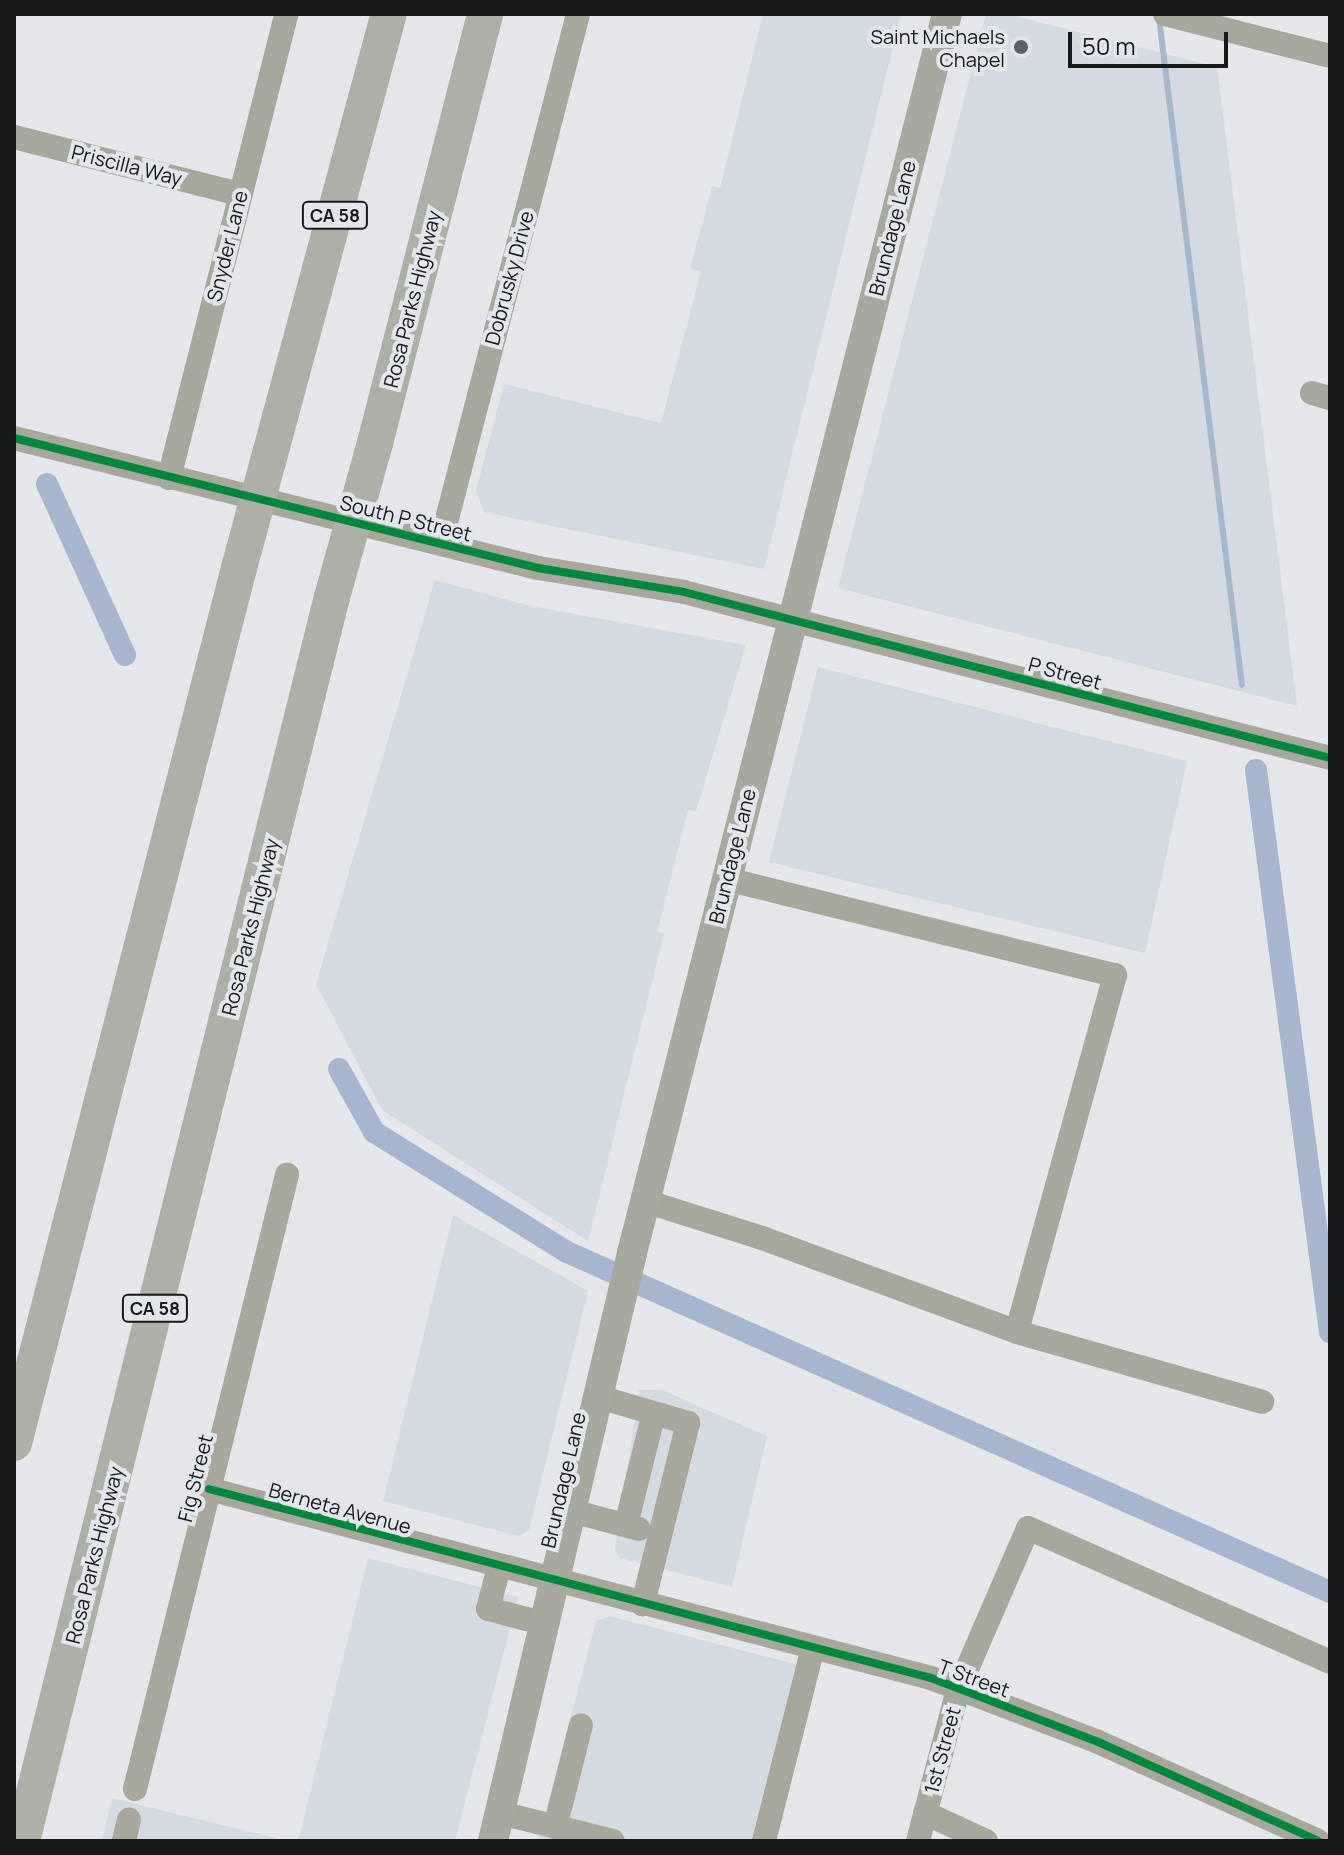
<!DOCTYPE html>
<style>
body{margin:0}
#map{position:relative;width:1344px;height:1855px;overflow:hidden;background:#e4e6e9;font-family:Manrope,sans-serif}
div>[style]{position:absolute}
.built>*{inset:0;background:#d4dae2}
.stream>*{height:6px;margin:-3px;padding:0 3px;transform-origin:3px;border-radius:3px;background:#a5b6ce}
.canal>*{height:22px;margin:-11px;padding:0 11px;transform-origin:11px;border-radius:11px;background:#a5b6ce}
.minor>*{height:24px;margin:-12px;padding:0 12px;transform-origin:12px;border-radius:12px;background:#a7a79c}
.major>*{height:30px;margin:-15px;padding:0 15px;transform-origin:15px;border-radius:15px;background:#a8a99e}
.highway>*{height:36px;margin:-18px;padding:0 18px;transform-origin:18px;border-radius:18px;background:#adaea6}
.highway-bridge>*{height:36px;margin:-18px;padding:0 18px;transform-origin:18px;border-radius:18px;background:#adaea6}
.cycleway>*{height:8px;margin:-4px;padding:0 4px;transform-origin:4px;border-radius:4px;background:#00873e}
.dots>*{width:22px;height:22px;translate:-50% -50%;box-sizing:border-box;border:4px solid #e2e6eb;border-radius:50%}
span{translate:-50% -50%;white-space:nowrap;text-align:center;line-height:1.15;-webkit-text-stroke:8px #e2e6eb;paint-order:stroke}
.shield-label span{padding:2px 6px;background:#e2e6eb;border:2px solid;border-radius:6px;-webkit-text-stroke-width:0}
.shield-label{font-size:18px;color:#17191b;font-weight:700}
.poi-label{font-size:20px;color:#17191b}
.right{translate:-100% -50%;text-align:right}
.street-label{font-size:20px;color:#17191b}
.frame{position:absolute;inset:0;border:16px solid #17191b;pointer-events:none}
.scale{position:absolute;left:1068px;top:32px;width:160px;height:36px;box-sizing:border-box;border:4px solid #17191b;border-top:0;padding-left:10px;font-size:24px;line-height:28px;white-space:nowrap;color:#17191b;-webkit-text-stroke:6px #e2e6eb;paint-order:stroke}
</style>
<div id="map">
<div class="built">
<div style="clip-path:polygon(763px 14px,901px 14px,764px 569px,484px 512px,476px 491px,504px 384px,661px 423px,701px 271px,690px 269px,712px 186px,720px 188px)"></div>
<div style="clip-path:polygon(986px 14px,1007px 14px,1217px 67px,1297px 706px,838px 588px)"></div>
<div style="clip-path:polygon(435px 580px,530px 606px,746px 645px,696px 811px,688px 810px,657px 932px,664px 934px,588px 1241px,382px 1110px,316px 984px)"></div>
<div style="clip-path:polygon(818px 667px,1187px 761px,1145px 953px,769px 862px)"></div>
<div style="clip-path:polygon(453px 1215px,588px 1291px,529px 1530px,518px 1536px,383px 1501px)"></div>
<div style="clip-path:polygon(639px 1390px,662px 1390px,767px 1436px,732px 1587px,620px 1558px,615px 1550px)"></div>
<div style="clip-path:polygon(368px 1558px,518px 1597px,455px 1841px,298px 1841px)"></div>
<div style="clip-path:polygon(610px 1616px,798px 1665px,753px 1841px,538px 1841px,596px 1621px)"></div>
<div style="clip-path:polygon(112px 1798px,288px 1841px,102px 1841px)"></div>
</div>
<div class="stream">
<div style="left:1159px;top:18px;width:672px;rotate:82.91deg"></div>
</div>
<div class="canal">
<div style="left:47px;top:484px;width:188px;rotate:65.5deg"></div>
<div style="left:1256px;top:770px;width:567px;rotate:82.5deg"></div>
<div style="left:339px;top:1069px;width:72px;rotate:60.9deg"></div>
<div style="left:374px;top:1132px;width:227px;rotate:31.9deg"></div>
<div style="left:567px;top:1252px;width:835px;rotate:24.02deg"></div>
</div>
<div class="minor">
<div style="left:1165px;top:14px;width:170px;rotate:14.3deg"></div>
<div style="left:14px;top:137px;width:233px;rotate:14.2deg"></div>
<div style="left:1312px;top:393px;width:19px;rotate:16deg"></div>
<div style="left:14px;top:438px;width:540px;rotate:13.93deg"></div>
<div style="left:538px;top:568px;width:148px;rotate:9.3deg"></div>
<div style="left:684px;top:592px;width:667px;rotate:14.41deg"></div>
<div style="left:169px;top:478px;width:479px;rotate:-75.8deg"></div>
<div style="left:441px;top:542px;width:545px;rotate:-75.45deg"></div>
<div style="left:726px;top:879px;width:401px;rotate:13.9deg"></div>
<div style="left:1115px;top:975px;width:370px;rotate:105.4deg"></div>
<div style="left:645px;top:1201px;width:123px;rotate:17.5deg"></div>
<div style="left:762px;top:1238px;width:272px;rotate:20.2deg"></div>
<div style="left:1017px;top:1332px;width:255px;rotate:15.9deg"></div>
<div style="left:599px;top:1397px;width:93px;rotate:16.3deg"></div>
<div style="left:688px;top:1423px;width:187px;rotate:104deg"></div>
<div style="left:209px;top:1489px;width:746px;rotate:14.67deg"></div>
<div style="left:931px;top:1678px;width:177px;rotate:20.9deg"></div>
<div style="left:1096px;top:1741px;width:243px;rotate:24.2deg"></div>
<div style="left:572px;top:1511px;width:69px;rotate:15deg"></div>
<div style="left:626px;top:1525px;width:115px;rotate:-76deg"></div>
<div style="left:499px;top:1567px;width:43px;rotate:104.7deg"></div>
<div style="left:488px;top:1609px;width:59px;rotate:14.7deg"></div>
<div style="left:135px;top:1789px;width:633px;rotate:-76.1deg"></div>
<div style="left:500px;top:1813px;width:116px;rotate:13.9deg"></div>
<div style="left:925px;top:1813px;width:67px;rotate:24.7deg"></div>
<div style="left:555px;top:1827px;width:105px;rotate:-75.7deg"></div>
<div style="left:124px;top:1841px;width:22px;rotate:-77deg"></div>
<div style="left:764px;top:1841px;width:200px;rotate:-75.8deg"></div>
<div style="left:918px;top:1841px;width:156px;rotate:-75.2deg"></div>
<div style="left:958px;top:1690px;width:176px;rotate:-66.6deg"></div>
<div style="left:1028px;top:1528px;width:330px;rotate:23.9deg"></div>
</div>
<div class="major">
<div style="left:493px;top:1841px;width:604px;rotate:-76.7deg"></div>
<div style="left:632px;top:1253px;width:1278px;rotate:-75.74deg"></div>
</div>
<div class="highway">
<div style="left:280px;top:417px;width:417px;rotate:-74.9deg"></div>
<div style="left:375px;top:443px;width:443px;rotate:-75.6deg"></div>
<div style="left:14px;top:1443px;width:903px;rotate:-75.58deg"></div>
<div style="left:22px;top:1841px;width:1282px;rotate:-76.01deg"></div>
</div>
<div class="highway-bridge">
<div style="left:239px;top:568px;width:156px;rotate:-74.8deg"></div>
<div style="left:332px;top:597px;width:160px;rotate:-74.4deg"></div>
</div>
<div class="cycleway">
<div style="left:14px;top:438px;width:540px;rotate:13.93deg"></div>
<div style="left:538px;top:568px;width:148px;rotate:9.3deg"></div>
<div style="left:684px;top:592px;width:667px;rotate:14.41deg"></div>
<div style="left:209px;top:1489px;width:746px;rotate:14.67deg"></div>
<div style="left:931px;top:1678px;width:177px;rotate:20.9deg"></div>
<div style="left:1096px;top:1741px;width:243px;rotate:24.2deg"></div>
</div>
<div class="dots">
<div style="left:1021px;top:47px;background:#5f6163"></div>
</div>
<div class="shield-label">
<span style="left:335px;top:215px">CA 58</span>
<span style="left:155px;top:1308px">CA 58</span>
</div>
<div class="poi-label">
<span class="right" style="left:1005px;top:48px">Saint Michaels<br>Chapel</span>
</div>
<div class="street-label">
<span style="left:127px;top:165px;rotate:14deg">Priscilla Way</span>
<span style="left:892px;top:228px;rotate:-76deg">Brundage Lane</span>
<span style="left:227px;top:246px;rotate:-76deg">Snyder Lane</span>
<span style="left:509px;top:278px;rotate:-75deg">Dobrusky Drive</span>
<span style="left:412px;top:299px;rotate:-76deg">Rosa Parks Highway</span>
<span style="left:406px;top:518px;rotate:14deg">South P Street</span>
<span style="left:1065px;top:673px;rotate:15deg">P Street</span>
<span style="left:732px;top:856px;rotate:-76deg">Brundage Lane</span>
<span style="left:250px;top:927px;rotate:-76deg">Rosa Parks Highway</span>
<span style="left:195px;top:1478px;rotate:-76deg">Fig Street</span>
<span style="left:563px;top:1480px;rotate:-77deg">Brundage Lane</span>
<span style="left:340px;top:1508px;rotate:15deg">Berneta Avenue</span>
<span style="left:94px;top:1555px;rotate:-76deg">Rosa Parks Highway</span>
<span style="left:974px;top:1678px;rotate:20deg">T Street</span>
<span style="left:942px;top:1750px;rotate:-75deg">1st Street</span>
</div>
<div class="frame"></div>
<div class="scale">50 m</div>
</div>
